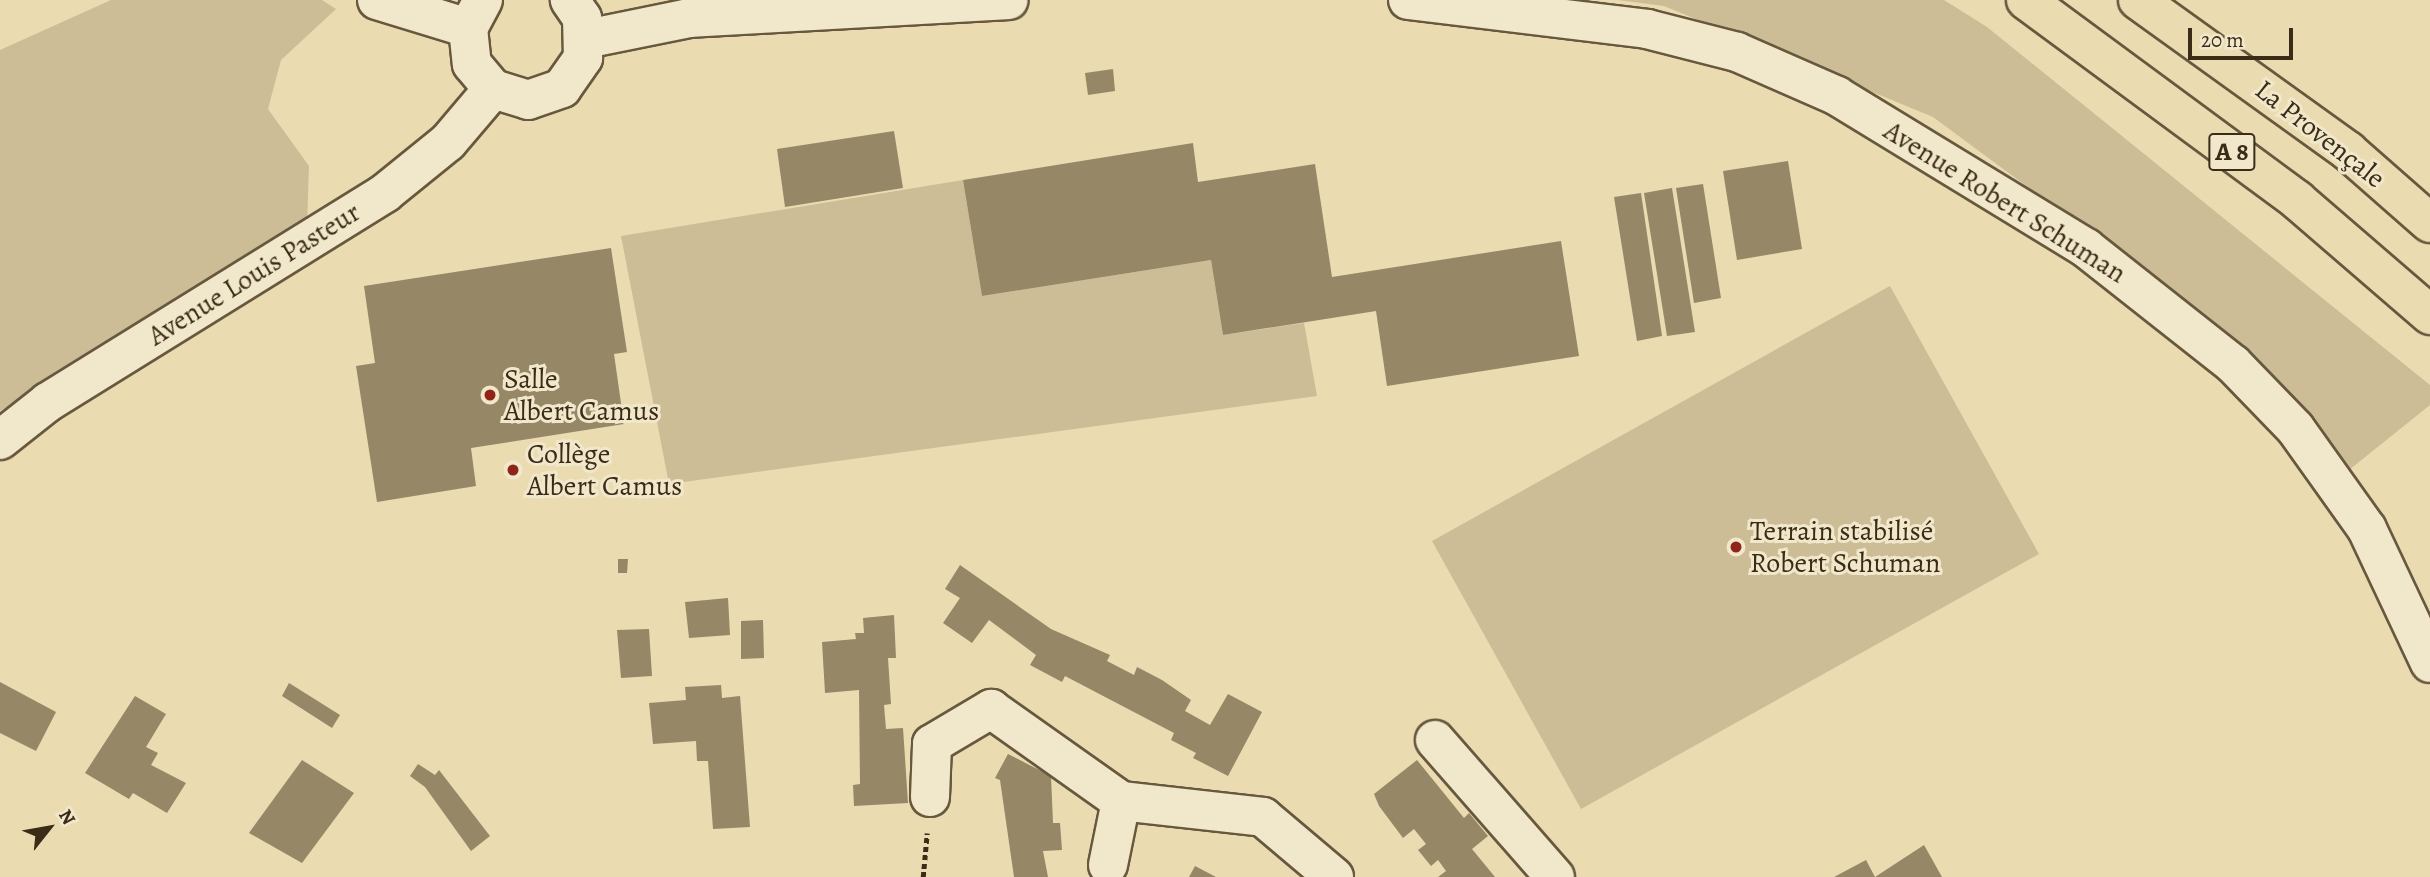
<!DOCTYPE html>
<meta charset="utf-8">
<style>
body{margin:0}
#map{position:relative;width:2430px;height:877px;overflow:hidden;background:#eadbb1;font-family:Alegreya,serif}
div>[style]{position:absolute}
.green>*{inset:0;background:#ccbd97}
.building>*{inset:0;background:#968767}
.path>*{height:4.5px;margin-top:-2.25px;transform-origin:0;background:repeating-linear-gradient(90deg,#3b2c17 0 5px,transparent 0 8.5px)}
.roads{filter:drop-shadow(2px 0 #67583e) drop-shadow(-2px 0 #67583e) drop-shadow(0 2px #67583e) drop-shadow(0 -2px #67583e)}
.street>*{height:38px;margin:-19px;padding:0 19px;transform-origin:19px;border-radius:19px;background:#f1e8cc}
.secondary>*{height:38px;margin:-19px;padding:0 19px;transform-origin:19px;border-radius:19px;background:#f1e8cc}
.highway>*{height:38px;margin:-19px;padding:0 19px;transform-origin:19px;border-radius:19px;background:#eadbb1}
.dots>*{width:19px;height:19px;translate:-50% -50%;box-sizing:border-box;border:4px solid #f1e8cc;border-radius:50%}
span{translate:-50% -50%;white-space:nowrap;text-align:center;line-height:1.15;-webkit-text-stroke:6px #f1e8cc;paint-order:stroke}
.shield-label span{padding:2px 5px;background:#f1e8cc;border:2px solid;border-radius:5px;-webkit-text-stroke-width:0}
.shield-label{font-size:26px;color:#3b2c17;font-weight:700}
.street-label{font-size:28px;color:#3b2c17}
.poi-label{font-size:28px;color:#3b2c17}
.left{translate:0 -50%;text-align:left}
.north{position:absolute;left:14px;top:793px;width:70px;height:70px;-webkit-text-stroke:5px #f1e8cc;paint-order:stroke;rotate:59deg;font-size:19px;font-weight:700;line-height:28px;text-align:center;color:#3b2c17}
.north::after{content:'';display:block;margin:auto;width:24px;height:32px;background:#3b2c17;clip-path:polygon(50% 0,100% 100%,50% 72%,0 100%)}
.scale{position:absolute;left:2188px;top:28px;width:105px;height:32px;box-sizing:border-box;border:4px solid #3b2c17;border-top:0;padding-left:9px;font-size:21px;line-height:24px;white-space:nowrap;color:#3b2c17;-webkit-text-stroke:5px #f1e8cc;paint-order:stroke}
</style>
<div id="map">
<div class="green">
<div style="clip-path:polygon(111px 0,322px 0,336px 9px,281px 60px,268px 109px,309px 166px,307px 226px,0 411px,0 50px)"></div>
<div style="clip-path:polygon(1618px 0,1944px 0,1987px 27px,2430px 385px,2430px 405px,2344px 474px,2191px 308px,1933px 117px,1664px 6px)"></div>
<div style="clip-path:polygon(963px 180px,982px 296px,1211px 260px,1223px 335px,1304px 323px,1317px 396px,669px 484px,621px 236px)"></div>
<div style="clip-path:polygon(1890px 286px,2039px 554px,1581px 809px,1432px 541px)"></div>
</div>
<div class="building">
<div style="clip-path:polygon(1113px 69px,1115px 91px,1088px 95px,1085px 73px)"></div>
<div style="clip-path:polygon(894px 131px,903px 188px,785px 207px,777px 149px)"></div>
<div style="clip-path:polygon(1193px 143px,1198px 182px,1315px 164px,1332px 277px,1561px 241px,1579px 356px,1387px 386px,1376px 311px,1223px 335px,1211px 260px,982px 296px,963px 180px)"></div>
<div style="clip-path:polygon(1788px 161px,1802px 249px,1737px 260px,1723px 171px)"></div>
<div style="clip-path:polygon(1703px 184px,1721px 298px,1694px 303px,1676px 188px)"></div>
<div style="clip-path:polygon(1672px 188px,1695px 332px,1667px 336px,1644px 193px)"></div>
<div style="clip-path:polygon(1641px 193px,1662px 336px,1637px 341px,1614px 197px)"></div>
<div style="clip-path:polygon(611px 248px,627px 352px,614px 354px,624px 424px,471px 448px,476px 486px,377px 502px,356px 366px,375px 363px,364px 286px)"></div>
<div style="clip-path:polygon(618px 559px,628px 559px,627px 573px,618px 573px)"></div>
<div style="clip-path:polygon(960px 565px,1051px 629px,1110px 655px,1107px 661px,1134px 675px,1137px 667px,1162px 680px,1191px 700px,1185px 711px,1210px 725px,1228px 694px,1262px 712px,1228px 776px,1193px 758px,1196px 753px,1171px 740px,1174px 733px,1065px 676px,1062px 682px,1030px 665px,1036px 655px,989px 620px,972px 643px,943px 623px,960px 598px,945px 589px)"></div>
<div style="clip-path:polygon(728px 598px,730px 635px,689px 638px,685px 602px)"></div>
<div style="clip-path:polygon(894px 615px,896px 658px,888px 658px,891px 704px,884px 705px,886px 729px,903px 728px,908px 803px,854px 806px,853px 785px,860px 784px,859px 690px,825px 693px,822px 642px,856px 639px,855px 633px,864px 633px,863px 618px)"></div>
<div style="clip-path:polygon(763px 620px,764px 658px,741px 659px,741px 621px)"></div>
<div style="clip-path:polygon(649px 629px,652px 676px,621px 678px,617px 630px)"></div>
<div style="clip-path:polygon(0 682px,56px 712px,36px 751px,0 733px)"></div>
<div style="clip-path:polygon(289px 683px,340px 715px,332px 728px,282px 696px)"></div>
<div style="clip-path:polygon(721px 685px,722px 698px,740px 696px,750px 827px,713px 829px,708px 761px,697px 761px,696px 741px,653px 744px,649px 703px,686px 700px,685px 687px)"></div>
<div style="clip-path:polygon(135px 696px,166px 714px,146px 747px,158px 753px,151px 765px,186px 783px,167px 813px,133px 793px,129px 799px,85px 773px)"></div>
<div style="clip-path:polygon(1008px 754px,1051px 776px,1053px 823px,1060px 823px,1062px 850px,1043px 851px,1048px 877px,1014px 877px,1000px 780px,995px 778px)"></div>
<div style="clip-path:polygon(302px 760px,354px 793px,302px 863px,249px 833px)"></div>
<div style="clip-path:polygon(1417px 760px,1464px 818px,1469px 813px,1488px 836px,1472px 849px,1495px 877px,1438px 877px,1446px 871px,1438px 860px,1431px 866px,1418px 850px,1426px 844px,1414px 829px,1403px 838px,1379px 806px,1374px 794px)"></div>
<div style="clip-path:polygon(418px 764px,435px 775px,439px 770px,490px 836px,471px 851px,425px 787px,410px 776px)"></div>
<div style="clip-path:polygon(1924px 845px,1942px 877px,1834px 877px,1866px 860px,1875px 877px)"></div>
<div style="clip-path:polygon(1195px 866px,1216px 877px,1189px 877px)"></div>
</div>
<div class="path">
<div style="left:923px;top:877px;width:44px;rotate:-84.8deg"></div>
</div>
<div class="roads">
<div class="street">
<div style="left:377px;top:0;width:95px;rotate:17.1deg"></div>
<div style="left:1435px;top:740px;width:182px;rotate:48.8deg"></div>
<div style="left:930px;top:797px;width:53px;rotate:-87.8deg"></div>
<div style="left:932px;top:744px;width:69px;rotate:-30.7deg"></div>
<div style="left:991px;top:709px;width:159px;rotate:35.3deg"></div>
<div style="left:1121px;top:801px;width:143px;rotate:6.4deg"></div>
<div style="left:1263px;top:817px;width:93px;rotate:40.2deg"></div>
<div style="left:1108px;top:865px;width:65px;rotate:-78.5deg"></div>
</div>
<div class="secondary">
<div style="left:483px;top:0;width:32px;rotate:118deg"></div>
<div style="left:468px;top:28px;width:36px;rotate:84deg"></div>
<div style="left:472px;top:64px;width:33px;rotate:50deg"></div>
<div style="left:493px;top:89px;width:37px;rotate:17deg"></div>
<div style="left:528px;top:100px;width:36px;rotate:-19deg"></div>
<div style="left:562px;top:88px;width:37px;rotate:-55deg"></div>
<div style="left:583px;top:58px;width:40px;rotate:-91.4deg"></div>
<div style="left:582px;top:18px;width:22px;rotate:-124deg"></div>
<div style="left:1408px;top:0;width:241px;rotate:6.9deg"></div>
<div style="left:1647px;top:29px;width:93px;rotate:14.3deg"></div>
<div style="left:1737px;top:52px;width:109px;rotate:23.7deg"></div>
<div style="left:1837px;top:96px;width:292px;rotate:31.4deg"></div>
<div style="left:2086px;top:248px;width:187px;rotate:38.3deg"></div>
<div style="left:2233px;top:364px;width:89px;rotate:45.9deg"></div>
<div style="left:2295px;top:428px;width:124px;rotate:54.5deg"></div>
<div style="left:2367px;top:529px;width:148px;rotate:64.8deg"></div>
<div style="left:586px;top:39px;width:105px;rotate:-11.5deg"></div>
<div style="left:689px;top:18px;width:320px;rotate:-3.2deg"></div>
<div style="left:0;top:440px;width:61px;rotate:-38.4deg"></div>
<div style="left:48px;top:402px;width:397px;rotate:-31.8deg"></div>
<div style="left:385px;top:193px;width:81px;rotate:-39deg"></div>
<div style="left:448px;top:142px;width:70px;rotate:-49.7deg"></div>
</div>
<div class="highway">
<div style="left:2026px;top:0;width:337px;rotate:36.4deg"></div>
<div style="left:2297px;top:200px;width:176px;rotate:40.8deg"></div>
<div style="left:2138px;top:0;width:259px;rotate:35.7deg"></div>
<div style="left:2348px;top:151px;width:109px;rotate:41.3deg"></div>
</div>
</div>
<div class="dots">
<div style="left:490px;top:395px;background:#8f2418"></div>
<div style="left:513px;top:470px;background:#8f2418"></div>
<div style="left:1736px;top:547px;background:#8f2418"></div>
</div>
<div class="shield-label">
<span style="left:2232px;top:152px">A 8</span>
</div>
<div class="street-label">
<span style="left:2320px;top:134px;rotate:38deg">La Provençale</span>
<span style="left:2005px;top:202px;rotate:32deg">Avenue Robert Schuman</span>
<span style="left:254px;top:274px;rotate:-32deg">Avenue Louis Pasteur</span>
</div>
<div class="poi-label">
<span class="left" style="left:504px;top:395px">Salle<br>Albert Camus</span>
<span class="left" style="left:527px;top:470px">Collège<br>Albert Camus</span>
<span class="left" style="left:1750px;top:547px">Terrain stabilisé<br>Robert Schuman</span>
</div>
<div class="north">N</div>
<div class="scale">20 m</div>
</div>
